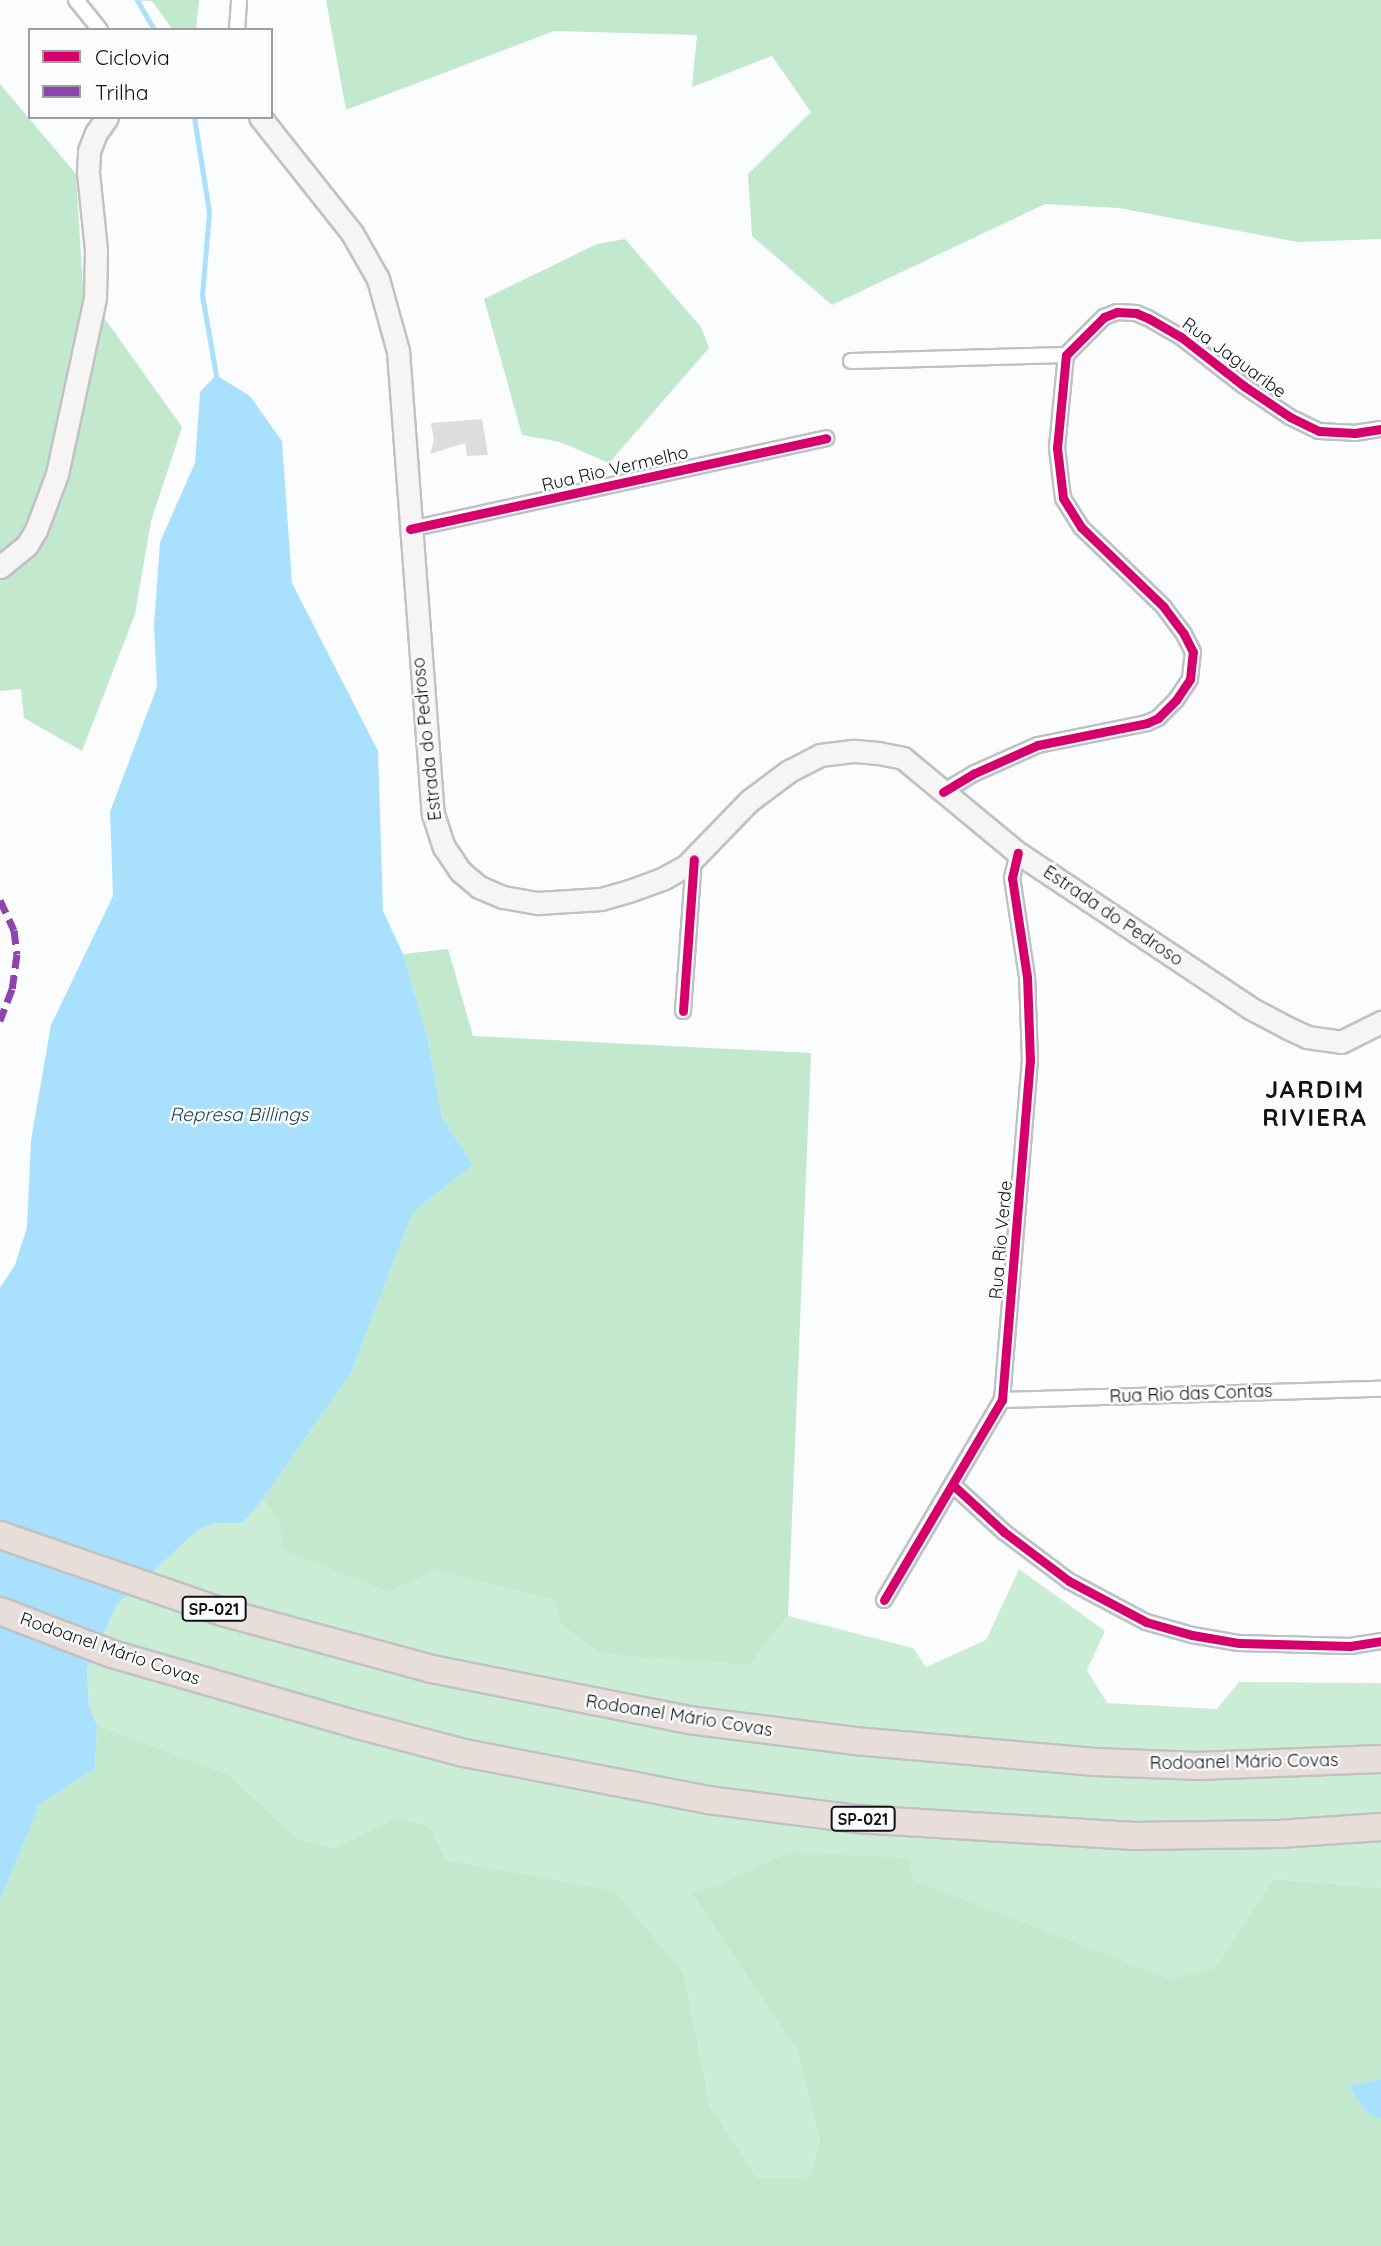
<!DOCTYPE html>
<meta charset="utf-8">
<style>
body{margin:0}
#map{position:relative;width:1381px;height:2246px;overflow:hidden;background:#fbfcfd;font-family:Quicksand,sans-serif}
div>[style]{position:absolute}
.green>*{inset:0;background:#cbecd5}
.forest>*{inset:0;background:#c2e8ce}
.water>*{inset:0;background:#a9e1fd}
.stream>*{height:5px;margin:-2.5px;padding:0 2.5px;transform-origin:2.5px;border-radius:2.5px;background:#a9e1fd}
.building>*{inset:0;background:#dbdddf}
.roads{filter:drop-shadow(2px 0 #c0c1c4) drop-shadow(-2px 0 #c0c1c4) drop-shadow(0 2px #c0c1c4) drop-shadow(0 -2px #c0c1c4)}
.minor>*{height:14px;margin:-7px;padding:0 7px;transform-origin:7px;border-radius:7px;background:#feffff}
.secondary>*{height:21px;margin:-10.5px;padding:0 10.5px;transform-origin:10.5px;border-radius:10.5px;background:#f7f4f4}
.motorway>*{height:26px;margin:-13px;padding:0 13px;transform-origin:13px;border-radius:13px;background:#e7ddd9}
.quiet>*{height:7px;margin-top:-3.5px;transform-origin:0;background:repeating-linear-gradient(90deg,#8e44ad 0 14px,transparent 0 21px)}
.cycleway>*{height:9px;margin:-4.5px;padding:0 4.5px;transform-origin:4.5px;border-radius:4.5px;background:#d6006c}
span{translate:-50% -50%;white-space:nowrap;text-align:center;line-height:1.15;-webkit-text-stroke:5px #fafcfe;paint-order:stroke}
.shield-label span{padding:2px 5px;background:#fafcfe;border:2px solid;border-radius:5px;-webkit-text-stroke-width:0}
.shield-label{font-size:16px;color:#101215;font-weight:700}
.street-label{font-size:18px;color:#101215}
.water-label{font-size:19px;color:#1f4253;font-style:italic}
.district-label{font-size:24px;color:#101215;font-weight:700;letter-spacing:2px}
.legend{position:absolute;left:28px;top:28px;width:245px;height:91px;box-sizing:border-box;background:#fafcfe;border:2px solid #9c9ea1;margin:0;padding:9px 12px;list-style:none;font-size:21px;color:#101215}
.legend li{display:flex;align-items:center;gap:14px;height:35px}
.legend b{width:35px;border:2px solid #9c9ea1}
</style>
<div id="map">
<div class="green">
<div style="clip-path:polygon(263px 1499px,280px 1521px,389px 1592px,434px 1571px,554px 1600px,750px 1664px,788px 1616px,913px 1648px,926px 1667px,986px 1640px,1019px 1569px,1105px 1631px,1087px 1670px,1107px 1703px,1217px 1709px,1239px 1682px,1381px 1683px,1381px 1888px,1274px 1879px,1216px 1969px,1171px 1979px,912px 1880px,719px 1885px,693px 1893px,797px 2050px,820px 2140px,810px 2177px,757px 2178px,711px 2108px,683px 1972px,614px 1890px,446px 1860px,430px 1826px,397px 1818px,333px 1848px,296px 1838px,230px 1775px,97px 1725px,89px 1706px,87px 1669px,117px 1605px,198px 1530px,217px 1523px,243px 1523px)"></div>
</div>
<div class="forest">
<div style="clip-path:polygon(129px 0,199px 0,196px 30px,173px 30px,152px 1px)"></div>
<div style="clip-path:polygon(326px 0,1381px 0,1381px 239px,1297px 242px,1119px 208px,1045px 204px,832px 305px,752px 236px,748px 174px,811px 112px,772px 56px,692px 87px,697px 35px,554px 31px,346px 110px)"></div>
<div style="clip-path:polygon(0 84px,76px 174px,83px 288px,182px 427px,151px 521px,135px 614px,82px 751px,24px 718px,21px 689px,0 691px)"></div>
<div style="clip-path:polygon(625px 239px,701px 327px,709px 348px,609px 463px,560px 442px,522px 435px,484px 299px,597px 244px)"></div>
<div style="clip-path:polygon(448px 949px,473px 1036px,811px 1053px,788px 1616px,750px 1664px,603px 1654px,561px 1624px,554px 1600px,434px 1571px,389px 1592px,283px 1550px,280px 1522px,263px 1499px,351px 1373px,413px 1212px,473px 1165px,442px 1117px,428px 1039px,403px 954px)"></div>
<div style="clip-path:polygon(97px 1725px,230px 1775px,296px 1838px,333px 1848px,397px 1818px,430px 1826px,446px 1860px,614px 1890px,683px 1972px,711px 2108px,757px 2178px,810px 2177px,820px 2140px,797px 2050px,692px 1893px,719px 1885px,791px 1852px,908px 1858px,913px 1880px,1171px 1979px,1216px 1968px,1274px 1879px,1381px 1888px,1381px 2079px,1348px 2086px,1366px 2111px,1381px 2119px,1381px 2246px,0 2246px,0 1901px,40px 1804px,95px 1769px)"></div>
</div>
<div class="water">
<div style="clip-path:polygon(216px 375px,250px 396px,282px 441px,292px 583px,378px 751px,383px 911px,403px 954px,428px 1039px,442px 1117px,473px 1165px,413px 1212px,351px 1373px,263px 1499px,243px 1523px,217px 1523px,198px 1530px,117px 1605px,87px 1669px,89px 1706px,97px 1725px,95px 1769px,40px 1804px,0 1901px,0 1288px,15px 1265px,27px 1227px,31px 1140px,51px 1025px,113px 896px,110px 812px,157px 687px,154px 626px,160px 542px,195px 463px,200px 392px)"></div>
<div style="clip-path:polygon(1381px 2079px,1381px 2119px,1366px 2112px,1348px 2086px)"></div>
</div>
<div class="stream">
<div style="left:137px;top:0;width:34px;rotate:60deg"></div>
<div style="left:194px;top:117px;width:96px;rotate:81deg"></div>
<div style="left:209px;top:212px;width:83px;rotate:94.8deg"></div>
<div style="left:202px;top:295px;width:81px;rotate:80.1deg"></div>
</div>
<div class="building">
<div style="clip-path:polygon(482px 419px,488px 455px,467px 456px,465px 443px,430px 454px,434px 440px,431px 423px)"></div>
</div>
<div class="roads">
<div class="minor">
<div style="left:76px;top:0;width:38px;rotate:51deg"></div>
<div style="left:237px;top:30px;width:30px;rotate:-86deg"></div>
<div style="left:851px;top:361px;width:215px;rotate:-1.6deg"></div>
<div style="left:410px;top:529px;width:426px;rotate:-12.3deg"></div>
<div style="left:943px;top:792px;width:37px;rotate:-31deg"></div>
<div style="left:975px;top:773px;width:69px;rotate:-24deg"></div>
<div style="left:1038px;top:745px;width:111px;rotate:-11.4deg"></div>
<div style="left:1147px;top:723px;width:12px;rotate:-24deg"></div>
<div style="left:1158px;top:718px;width:25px;rotate:-45deg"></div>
<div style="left:1176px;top:700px;width:25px;rotate:-56deg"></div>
<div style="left:1190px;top:679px;width:27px;rotate:-84deg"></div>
<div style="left:1193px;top:652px;width:20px;rotate:-117deg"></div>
<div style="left:1184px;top:634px;width:34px;rotate:-127deg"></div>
<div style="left:1164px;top:607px;width:115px;rotate:-136.1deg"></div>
<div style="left:1081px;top:527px;width:34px;rotate:-122deg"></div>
<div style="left:1063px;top:498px;width:50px;rotate:-96.8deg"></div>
<div style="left:1057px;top:448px;width:93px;rotate:-84.5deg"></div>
<div style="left:1066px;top:355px;width:54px;rotate:-45deg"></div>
<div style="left:1104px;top:317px;width:14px;rotate:-21deg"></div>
<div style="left:1117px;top:312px;width:19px;rotate:3deg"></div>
<div style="left:1136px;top:313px;width:13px;rotate:23deg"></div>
<div style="left:1148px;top:318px;width:38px;rotate:30deg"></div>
<div style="left:1181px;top:337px;width:80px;rotate:37.9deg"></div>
<div style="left:1244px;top:386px;width:55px;rotate:34deg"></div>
<div style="left:1290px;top:417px;width:32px;rotate:26deg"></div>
<div style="left:1319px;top:431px;width:36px;rotate:3deg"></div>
<div style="left:1355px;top:433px;width:26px;rotate:-9deg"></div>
<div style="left:683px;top:1011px;width:152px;rotate:-85.9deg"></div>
<div style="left:1002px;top:1400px;width:379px;rotate:-1.7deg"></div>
<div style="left:954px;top:1486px;width:68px;rotate:42.6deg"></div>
<div style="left:1004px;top:1532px;width:81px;rotate:37deg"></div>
<div style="left:1069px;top:1581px;width:87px;rotate:28deg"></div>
<div style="left:1146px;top:1622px;width:48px;rotate:15.8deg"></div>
<div style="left:1192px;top:1635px;width:48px;rotate:9.7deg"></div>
<div style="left:1239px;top:1643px;width:111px;rotate:1.5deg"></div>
<div style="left:1350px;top:1646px;width:31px;rotate:-9deg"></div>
<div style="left:884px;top:1600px;width:232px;rotate:-59.5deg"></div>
<div style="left:1002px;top:1400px;width:340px;rotate:-85.3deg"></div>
<div style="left:1030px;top:1061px;width:84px;rotate:-92deg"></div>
<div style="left:1027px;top:977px;width:100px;rotate:-98.6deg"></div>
<div style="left:1012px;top:878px;width:26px;rotate:-77deg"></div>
</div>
<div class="secondary">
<div style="left:260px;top:117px;width:148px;rotate:51.6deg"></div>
<div style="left:352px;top:233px;width:53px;rotate:60.5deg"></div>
<div style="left:378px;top:279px;width:75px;rotate:74.5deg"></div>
<div style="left:398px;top:351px;width:464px;rotate:85.7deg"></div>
<div style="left:433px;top:814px;width:35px;rotate:72deg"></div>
<div style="left:444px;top:847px;width:29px;rotate:56deg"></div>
<div style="left:460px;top:871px;width:25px;rotate:40deg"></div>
<div style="left:479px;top:887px;width:26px;rotate:23deg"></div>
<div style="left:503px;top:897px;width:36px;rotate:10deg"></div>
<div style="left:538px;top:903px;width:63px;rotate:-3.6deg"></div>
<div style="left:601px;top:899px;width:29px;rotate:-16deg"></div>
<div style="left:629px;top:891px;width:37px;rotate:-20deg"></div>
<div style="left:664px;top:878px;width:25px;rotate:-29deg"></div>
<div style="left:686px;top:866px;width:91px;rotate:-45.9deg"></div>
<div style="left:749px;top:801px;width:50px;rotate:-36.9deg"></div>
<div style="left:789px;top:771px;width:35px;rotate:-27deg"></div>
<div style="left:820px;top:755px;width:35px;rotate:-7deg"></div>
<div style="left:855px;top:751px;width:23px;rotate:5deg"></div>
<div style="left:878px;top:753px;width:25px;rotate:11deg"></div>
<div style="left:903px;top:758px;width:149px;rotate:39.6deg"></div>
<div style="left:1018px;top:853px;width:279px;rotate:33.7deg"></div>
<div style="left:1250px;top:1008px;width:43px;rotate:27.8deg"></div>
<div style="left:1288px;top:1028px;width:21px;rotate:25deg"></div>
<div style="left:1307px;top:1037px;width:34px;rotate:8deg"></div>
<div style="left:1341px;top:1042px;width:45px;rotate:-26.6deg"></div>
<div style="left:0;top:567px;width:35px;rotate:-39deg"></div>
<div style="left:27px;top:545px;width:17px;rotate:-59deg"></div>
<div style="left:36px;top:530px;width:60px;rotate:-69.4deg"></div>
<div style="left:57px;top:474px;width:180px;rotate:-77.8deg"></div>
<div style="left:95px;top:298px;width:48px;rotate:-88.8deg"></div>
<div style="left:96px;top:250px;width:78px;rotate:-95.9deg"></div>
<div style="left:88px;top:172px;width:21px;rotate:-87deg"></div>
<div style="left:89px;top:151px;width:19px;rotate:-69deg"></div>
<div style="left:96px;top:133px;width:19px;rotate:-55deg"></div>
</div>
<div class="motorway">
<div style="left:0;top:1535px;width:235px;rotate:19.1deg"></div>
<div style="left:222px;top:1612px;width:218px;rotate:15.2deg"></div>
<div style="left:432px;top:1669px;width:262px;rotate:11.2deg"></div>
<div style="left:689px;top:1720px;width:167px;rotate:7.2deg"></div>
<div style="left:855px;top:1741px;width:241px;rotate:5deg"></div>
<div style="left:1095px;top:1762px;width:103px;rotate:2.2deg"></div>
<div style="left:1198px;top:1766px;width:183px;rotate:-2.2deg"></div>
<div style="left:0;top:1611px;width:120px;rotate:21deg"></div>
<div style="left:112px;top:1654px;width:252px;rotate:16.1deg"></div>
<div style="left:354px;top:1724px;width:114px;rotate:14.8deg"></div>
<div style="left:464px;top:1753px;width:248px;rotate:10.9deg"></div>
<div style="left:708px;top:1800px;width:149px;rotate:7.3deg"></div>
<div style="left:856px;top:1819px;width:279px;rotate:3.5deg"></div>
<div style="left:1134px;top:1836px;width:145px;rotate:-0.8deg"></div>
<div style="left:1279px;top:1834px;width:102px;rotate:-3.9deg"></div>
</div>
</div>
<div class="quiet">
<div style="left:0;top:900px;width:33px;rotate:65deg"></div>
<div style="left:14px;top:930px;width:24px;rotate:83deg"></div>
<div style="left:17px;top:954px;width:35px;rotate:98deg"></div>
<div style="left:12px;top:989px;width:34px;rotate:111deg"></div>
</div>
<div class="cycleway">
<div style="left:410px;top:529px;width:426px;rotate:-12.3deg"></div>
<div style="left:943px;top:792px;width:37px;rotate:-31deg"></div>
<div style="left:975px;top:773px;width:69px;rotate:-24deg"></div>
<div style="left:1038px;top:745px;width:111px;rotate:-11.4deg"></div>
<div style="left:1147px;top:723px;width:12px;rotate:-24deg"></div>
<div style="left:1158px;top:718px;width:25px;rotate:-45deg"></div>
<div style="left:1176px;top:700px;width:25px;rotate:-56deg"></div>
<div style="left:1190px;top:679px;width:27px;rotate:-84deg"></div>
<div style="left:1193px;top:652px;width:20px;rotate:-117deg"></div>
<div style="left:1184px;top:634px;width:34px;rotate:-127deg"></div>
<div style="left:1164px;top:607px;width:115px;rotate:-136.1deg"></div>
<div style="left:1081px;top:527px;width:34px;rotate:-122deg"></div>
<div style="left:1063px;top:498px;width:50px;rotate:-96.8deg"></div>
<div style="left:1057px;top:448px;width:93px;rotate:-84.5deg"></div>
<div style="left:1066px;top:355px;width:54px;rotate:-45deg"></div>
<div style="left:1104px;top:317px;width:14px;rotate:-21deg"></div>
<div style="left:1117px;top:312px;width:19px;rotate:3deg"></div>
<div style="left:1136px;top:313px;width:13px;rotate:23deg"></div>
<div style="left:1148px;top:318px;width:38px;rotate:30deg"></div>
<div style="left:1181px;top:337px;width:80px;rotate:37.9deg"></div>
<div style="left:1244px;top:386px;width:55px;rotate:34deg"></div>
<div style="left:1290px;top:417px;width:32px;rotate:26deg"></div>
<div style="left:1319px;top:431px;width:36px;rotate:3deg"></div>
<div style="left:1355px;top:433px;width:26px;rotate:-9deg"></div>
<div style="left:683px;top:1011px;width:152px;rotate:-85.9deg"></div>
<div style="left:954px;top:1486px;width:68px;rotate:42.6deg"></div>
<div style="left:1004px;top:1532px;width:81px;rotate:37deg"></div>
<div style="left:1069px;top:1581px;width:87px;rotate:28deg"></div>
<div style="left:1146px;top:1622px;width:48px;rotate:15.8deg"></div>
<div style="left:1192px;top:1635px;width:48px;rotate:9.7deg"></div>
<div style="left:1239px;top:1643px;width:111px;rotate:1.5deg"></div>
<div style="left:1350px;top:1646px;width:31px;rotate:-9deg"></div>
<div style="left:884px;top:1600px;width:232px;rotate:-59.5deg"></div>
<div style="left:1002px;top:1400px;width:340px;rotate:-85.3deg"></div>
<div style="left:1030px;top:1061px;width:84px;rotate:-92deg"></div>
<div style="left:1027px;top:977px;width:100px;rotate:-98.6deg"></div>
<div style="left:1012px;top:878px;width:26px;rotate:-77deg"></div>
</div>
<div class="shield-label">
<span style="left:214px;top:1609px">SP-021</span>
<span style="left:863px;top:1819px">SP-021</span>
</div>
<div class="street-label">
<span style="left:1234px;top:358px;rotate:36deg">Rua Jaguaribe</span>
<span style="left:615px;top:469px;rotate:-13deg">Rua Rio Vermelho</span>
<span style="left:427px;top:739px;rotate:-96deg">Estrada do Pedroso</span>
<span style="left:1113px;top:916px;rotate:34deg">Estrada do Pedroso</span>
<span style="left:1001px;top:1240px;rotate:-85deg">Rua Rio Verde</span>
<span style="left:1191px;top:1394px;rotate:-2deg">Rua Rio das Contas</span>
<span style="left:110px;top:1649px;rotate:19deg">Rodoanel Mário Covas</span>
<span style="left:679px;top:1716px;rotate:9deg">Rodoanel Mário Covas</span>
<span style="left:1244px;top:1762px;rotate:-1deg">Rodoanel Mário Covas</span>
</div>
<div class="water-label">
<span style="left:239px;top:1115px">Represa Billings</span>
</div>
<div class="district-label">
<span style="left:1315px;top:1104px">JARDIM<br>RIVIERA</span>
</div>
<ul class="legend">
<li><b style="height:9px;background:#d6006c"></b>Ciclovia</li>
<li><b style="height:9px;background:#8e44ad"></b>Trilha</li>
</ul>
</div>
